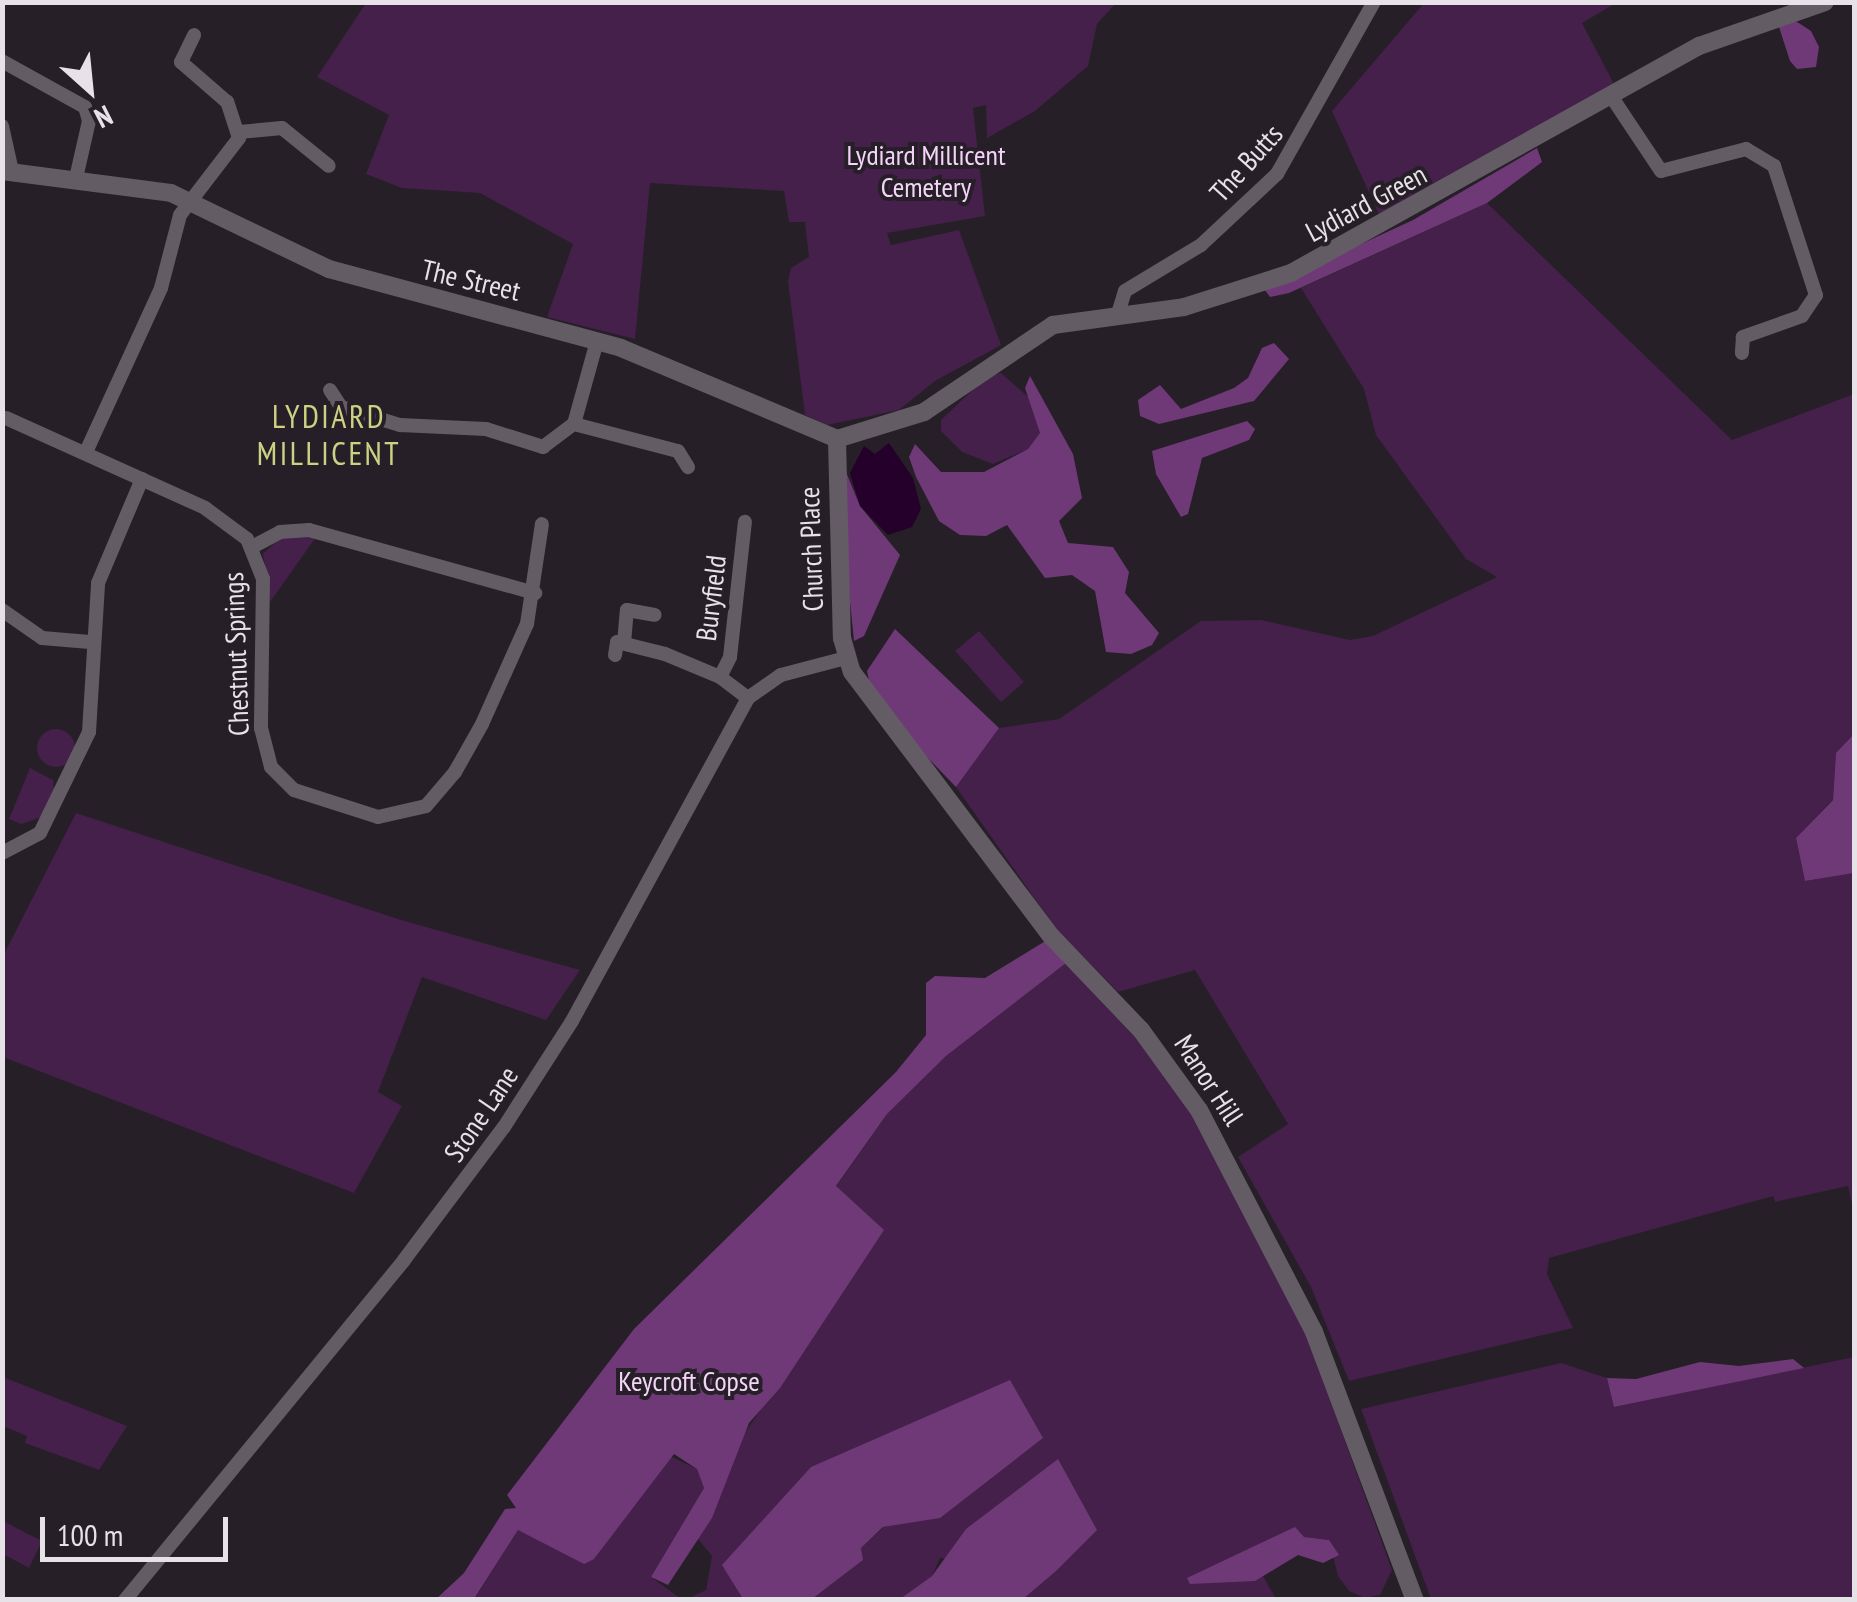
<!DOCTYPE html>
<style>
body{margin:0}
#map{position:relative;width:1857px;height:1602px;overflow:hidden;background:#261f27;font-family:"PT Sans Narrow",sans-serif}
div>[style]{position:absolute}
.green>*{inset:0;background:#44204a}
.round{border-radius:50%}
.forest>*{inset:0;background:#6f3978}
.water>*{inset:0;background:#24002a}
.minor>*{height:14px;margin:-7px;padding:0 7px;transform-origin:7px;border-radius:7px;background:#635c64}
.tertiary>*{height:18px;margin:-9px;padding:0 9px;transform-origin:9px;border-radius:9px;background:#635c64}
span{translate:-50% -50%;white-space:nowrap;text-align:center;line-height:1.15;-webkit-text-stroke:8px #261f27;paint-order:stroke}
.park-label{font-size:28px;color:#f4d4f8}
.street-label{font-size:28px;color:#e7e2e7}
.quarter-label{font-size:32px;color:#ccd284;letter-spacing:2.5px}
.frame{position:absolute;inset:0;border:5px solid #e7e2e7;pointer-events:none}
.north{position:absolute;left:40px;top:40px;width:100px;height:100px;-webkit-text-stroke:8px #261f27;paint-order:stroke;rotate:153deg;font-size:28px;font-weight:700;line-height:40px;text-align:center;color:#e7e2e7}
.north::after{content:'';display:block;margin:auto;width:35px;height:45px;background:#e7e2e7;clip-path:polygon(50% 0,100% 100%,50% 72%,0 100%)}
.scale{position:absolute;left:40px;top:1517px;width:188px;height:45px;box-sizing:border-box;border:5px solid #e7e2e7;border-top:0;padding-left:12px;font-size:30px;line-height:35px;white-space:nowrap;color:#e7e2e7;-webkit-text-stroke:8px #261f27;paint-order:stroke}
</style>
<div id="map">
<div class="green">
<div style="clip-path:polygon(366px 3px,1116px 3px,1097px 24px,1088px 66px,1035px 111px,987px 138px,986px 105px,973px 108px,985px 216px,887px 233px,891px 245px,959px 230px,1001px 345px,935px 381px,899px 410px,827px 425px,805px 415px,788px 281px,791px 268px,809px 257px,806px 232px,805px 222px,789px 222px,784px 191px,650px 183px,635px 339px,547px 317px,573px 244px,480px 193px,402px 188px,366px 174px,389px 115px,317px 77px)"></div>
<div style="clip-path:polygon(1424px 3px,1616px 3px,1582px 23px,1615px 86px,1381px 219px,1332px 111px)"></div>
<div style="clip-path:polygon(1487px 203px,1732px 440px,1854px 394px,1854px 734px,1836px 753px,1833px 799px,1796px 838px,1805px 881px,1854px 873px,1854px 1214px,1848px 1186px,1775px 1202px,1773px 1196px,1549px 1258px,1547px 1274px,1573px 1328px,1349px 1381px,1311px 1287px,1238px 1157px,1288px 1124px,1195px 970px,1118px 992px,1057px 930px,956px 787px,999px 728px,1059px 719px,1201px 621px,1261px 620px,1350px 640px,1373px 636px,1497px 577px,1466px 559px,1376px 435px,1364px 389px,1301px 288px)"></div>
<div style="clip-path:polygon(1001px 373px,1035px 403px,1040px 434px,1028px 449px,993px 464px,962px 452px,941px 431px,941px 420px,985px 378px)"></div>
<div style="clip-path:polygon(282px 536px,316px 537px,270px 602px,263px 554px)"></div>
<div style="clip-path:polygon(979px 631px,1024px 682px,1001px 702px,955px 651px)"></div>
<div class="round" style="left:37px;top:729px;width:38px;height:38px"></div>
<div style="clip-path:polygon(30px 768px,53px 780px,54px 792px,42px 817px,21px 824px,9px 819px)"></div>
<div style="clip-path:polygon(76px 813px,401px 920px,580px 970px,546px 1020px,422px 977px,378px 1092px,402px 1106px,354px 1193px,3px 1057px,3px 956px)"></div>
<div style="clip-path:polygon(1066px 963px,1117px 1010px,1195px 1109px,1294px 1301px,1392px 1570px,1380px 1595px,1365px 1598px,1349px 1591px,1338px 1576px,1329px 1540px,1304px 1537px,1211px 1579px,1263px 1576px,1276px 1599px,1023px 1599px,1055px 1572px,940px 1558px,932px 1576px,900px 1599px,812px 1599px,863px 1560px,861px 1548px,884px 1527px,940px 1517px,1043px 1438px,723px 1564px,743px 1599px,685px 1600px,706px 1590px,712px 1556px,698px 1539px,736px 1446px,883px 1230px,836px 1187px,887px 1114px,946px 1056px)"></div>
<div style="clip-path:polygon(1854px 1357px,1854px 1599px,1431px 1599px,1361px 1409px,1561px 1363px,1607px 1378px,1615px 1407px)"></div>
<div style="clip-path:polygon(3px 1377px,127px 1426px,99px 1470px,25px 1443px,27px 1436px,3px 1426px)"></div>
<div style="clip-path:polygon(670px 1456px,697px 1469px,704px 1488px,651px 1577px,681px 1599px,474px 1600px,518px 1530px,594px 1559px)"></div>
<div style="clip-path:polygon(3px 1521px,42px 1541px,29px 1568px,3px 1554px)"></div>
</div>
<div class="forest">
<div style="clip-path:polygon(1788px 16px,1811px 31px,1819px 47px,1816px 67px,1797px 69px,1790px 61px,1777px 21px)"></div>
<div style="clip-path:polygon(1537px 148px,1542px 162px,1487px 203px,1289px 293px,1270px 297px,1264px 289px,1413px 220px)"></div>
<div style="clip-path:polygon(1274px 343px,1289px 359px,1254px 401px,1159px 424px,1140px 416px,1138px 400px,1160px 385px,1181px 409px,1234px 388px,1248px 378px,1262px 348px)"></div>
<div style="clip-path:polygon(1030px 376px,1073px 454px,1082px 498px,1059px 521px,1068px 543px,1113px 547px,1129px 572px,1125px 593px,1159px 633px,1152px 645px,1131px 654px,1106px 652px,1095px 591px,1072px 575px,1045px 578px,1007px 525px,986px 536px,960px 535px,939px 521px,916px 477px,909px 457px,915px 444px,941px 472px,984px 472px,1028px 449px,1040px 433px,1025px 388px)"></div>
<div style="clip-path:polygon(1247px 421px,1255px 429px,1249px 440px,1202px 458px,1188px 514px,1181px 517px,1156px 474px,1152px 451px)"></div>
<div style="clip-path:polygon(844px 467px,860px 506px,900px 555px,864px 636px,854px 641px,841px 512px)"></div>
<div style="clip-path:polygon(895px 629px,999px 728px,956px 787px,898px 727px,870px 685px,867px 671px)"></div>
<div style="clip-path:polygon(1854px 734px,1854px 873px,1805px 881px,1796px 838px,1833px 800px,1836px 753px)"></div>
<div style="clip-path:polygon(1047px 940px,1066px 963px,946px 1056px,887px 1114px,836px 1186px,884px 1230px,780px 1388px,749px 1423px,712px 1518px,668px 1585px,651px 1577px,704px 1488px,697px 1469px,674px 1454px,594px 1559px,584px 1564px,518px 1530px,474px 1599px,435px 1600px,464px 1573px,505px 1509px,516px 1508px,507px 1495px,634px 1329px,896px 1072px,926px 1035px,926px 983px,935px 976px,985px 978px)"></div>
<div style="clip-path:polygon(1793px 1359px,1804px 1368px,1614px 1407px,1607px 1378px,1636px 1379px,1700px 1362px,1739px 1366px)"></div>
<div style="clip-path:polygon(1010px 1380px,1043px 1438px,940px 1518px,883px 1527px,861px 1548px,863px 1560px,812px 1599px,743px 1599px,722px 1565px,811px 1467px)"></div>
<div style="clip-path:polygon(1058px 1459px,1097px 1530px,1055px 1572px,1023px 1599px,900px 1599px,932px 1576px,966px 1529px)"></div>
<div style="clip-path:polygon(1295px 1527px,1304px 1537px,1329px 1540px,1339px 1555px,1323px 1563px,1298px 1555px,1255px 1581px,1190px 1584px,1187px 1578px)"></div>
</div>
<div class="water">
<div style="clip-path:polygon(889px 443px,913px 478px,921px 509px,912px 527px,888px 535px,860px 506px,850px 473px,864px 446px,875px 454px)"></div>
</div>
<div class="minor">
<div style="left:2px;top:61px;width:95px;rotate:29deg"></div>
<div style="left:85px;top:107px;width:15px;rotate:74deg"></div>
<div style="left:89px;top:121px;width:58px;rotate:102.8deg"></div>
<div style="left:1611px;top:96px;width:90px;rotate:56.3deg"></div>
<div style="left:1661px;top:171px;width:88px;rotate:-14.5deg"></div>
<div style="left:1746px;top:149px;width:33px;rotate:31deg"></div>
<div style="left:1774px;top:166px;width:136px;rotate:72deg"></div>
<div style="left:1816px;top:295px;width:25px;rotate:124deg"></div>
<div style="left:1802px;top:316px;width:63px;rotate:160.4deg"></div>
<div style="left:1743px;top:337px;width:16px;rotate:94deg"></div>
<div style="left:2px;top:126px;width:46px;rotate:77.5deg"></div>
<div style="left:239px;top:132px;width:43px;rotate:-5.3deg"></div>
<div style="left:282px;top:128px;width:60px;rotate:39deg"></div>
<div style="left:1117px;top:317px;width:27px;rotate:-73deg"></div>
<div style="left:1125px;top:291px;width:89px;rotate:-31.2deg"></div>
<div style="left:1201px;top:245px;width:104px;rotate:-43.1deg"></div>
<div style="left:1277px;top:174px;width:197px;rotate:-60.6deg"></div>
<div style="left:330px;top:390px;width:20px;rotate:57deg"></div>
<div style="left:341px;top:407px;width:62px;rotate:17deg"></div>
<div style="left:400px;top:425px;width:86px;rotate:2.7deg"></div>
<div style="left:486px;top:429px;width:60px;rotate:17.5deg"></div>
<div style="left:543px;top:447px;width:39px;rotate:-37deg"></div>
<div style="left:574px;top:424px;width:86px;rotate:-74.5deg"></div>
<div style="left:6px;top:418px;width:218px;rotate:24.3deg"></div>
<div style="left:205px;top:508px;width:52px;rotate:36.4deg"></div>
<div style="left:247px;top:539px;width:43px;rotate:68.2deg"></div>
<div style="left:263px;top:579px;width:149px;rotate:90.8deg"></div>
<div style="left:261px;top:728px;width:40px;rotate:75.6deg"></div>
<div style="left:271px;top:767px;width:33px;rotate:45deg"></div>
<div style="left:294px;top:790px;width:88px;rotate:17.8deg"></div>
<div style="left:378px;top:817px;width:49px;rotate:-12.9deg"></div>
<div style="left:426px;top:806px;width:45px;rotate:-49.5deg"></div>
<div style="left:455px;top:772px;width:55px;rotate:-60.6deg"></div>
<div style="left:482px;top:724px;width:110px;rotate:-65.8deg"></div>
<div style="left:527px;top:624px;width:101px;rotate:-81.5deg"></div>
<div style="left:574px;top:424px;width:107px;rotate:14.6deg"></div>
<div style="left:678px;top:451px;width:19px;rotate:58deg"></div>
<div style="left:86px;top:452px;width:180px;rotate:-65.4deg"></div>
<div style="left:161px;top:288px;width:75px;rotate:-75.4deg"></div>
<div style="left:180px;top:215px;width:97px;rotate:-52.5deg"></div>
<div style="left:239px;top:138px;width:38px;rotate:-108deg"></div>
<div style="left:227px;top:102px;width:61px;rotate:-139deg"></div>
<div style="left:181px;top:62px;width:30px;rotate:-64deg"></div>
<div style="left:254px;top:546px;width:30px;rotate:-28deg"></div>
<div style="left:280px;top:532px;width:29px;rotate:-4deg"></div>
<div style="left:309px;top:530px;width:235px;rotate:15.6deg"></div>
<div style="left:2px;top:610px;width:49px;rotate:35deg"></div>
<div style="left:42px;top:638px;width:48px;rotate:4.8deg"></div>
<div style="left:624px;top:643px;width:33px;rotate:-85deg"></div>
<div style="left:627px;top:610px;width:28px;rotate:10deg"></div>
<div style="left:615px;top:655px;width:13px;rotate:-81deg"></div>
<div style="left:617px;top:642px;width:49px;rotate:14deg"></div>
<div style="left:665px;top:654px;width:60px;rotate:22.7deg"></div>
<div style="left:720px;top:677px;width:35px;rotate:37deg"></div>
<div style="left:720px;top:677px;width:22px;rotate:-63deg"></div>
<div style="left:730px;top:657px;width:136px;rotate:-83.7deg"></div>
<div style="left:2px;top:853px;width:43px;rotate:-27.8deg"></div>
<div style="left:40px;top:833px;width:112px;rotate:-64.1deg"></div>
<div style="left:89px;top:732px;width:149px;rotate:-86.5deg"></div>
<div style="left:98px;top:583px;width:113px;rotate:-67.1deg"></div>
<div style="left:125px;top:1600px;width:440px;rotate:-50.6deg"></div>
<div style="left:404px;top:1260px;width:166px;rotate:-53.1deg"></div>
<div style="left:504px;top:1127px;width:126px;rotate:-57.3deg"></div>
<div style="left:572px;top:1021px;width:368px;rotate:-61.4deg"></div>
<div style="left:748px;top:698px;width:40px;rotate:-34.9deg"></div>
<div style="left:781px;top:675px;width:67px;rotate:-14.7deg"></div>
</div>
<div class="tertiary">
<div style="left:2px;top:171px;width:170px;rotate:7.4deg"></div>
<div style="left:171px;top:193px;width:175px;rotate:25.7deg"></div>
<div style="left:329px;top:269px;width:302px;rotate:15.1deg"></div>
<div style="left:621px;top:348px;width:234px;rotate:22.8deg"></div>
<div style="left:837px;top:439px;width:91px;rotate:-17.2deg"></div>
<div style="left:924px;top:412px;width:156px;rotate:-34deg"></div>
<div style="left:1053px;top:325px;width:132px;rotate:-7.8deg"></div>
<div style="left:1184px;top:307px;width:112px;rotate:-17.6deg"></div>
<div style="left:1291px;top:273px;width:467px;rotate:-29.1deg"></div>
<div style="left:1699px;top:46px;width:133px;rotate:-19.2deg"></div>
<div style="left:837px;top:439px;width:199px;rotate:88.6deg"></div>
<div style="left:842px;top:638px;width:35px;rotate:74deg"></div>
<div style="left:852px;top:672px;width:332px;rotate:53deg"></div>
<div style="left:1052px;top:937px;width:129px;rotate:46.3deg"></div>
<div style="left:1141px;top:1030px;width:99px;rotate:54.1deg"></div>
<div style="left:1199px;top:1110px;width:250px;rotate:62.6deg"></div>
<div style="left:1314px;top:1332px;width:286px;rotate:69.4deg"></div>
</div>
<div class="park-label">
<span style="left:926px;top:171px">Lydiard Millicent<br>Cemetery</span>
<span style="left:689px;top:1381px">Keycroft Copse</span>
</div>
<div class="street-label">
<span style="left:1246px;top:163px;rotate:-48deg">The Butts</span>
<span style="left:1366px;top:203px;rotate:-28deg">Lydiard Green</span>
<span style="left:471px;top:280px;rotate:13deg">The Street</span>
<span style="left:811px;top:549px;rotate:-92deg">Church Place</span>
<span style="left:711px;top:598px;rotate:-83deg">Buryfield</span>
<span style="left:236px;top:654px;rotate:-92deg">Chestnut Springs</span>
<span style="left:1209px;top:1080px;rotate:57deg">Manor Hill</span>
<span style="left:481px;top:1114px;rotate:-56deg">Stone Lane</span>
</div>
<div class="quarter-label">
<span style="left:329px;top:435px">LYDIARD<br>MILLICENT</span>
</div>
<div class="frame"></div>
<div class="north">N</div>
<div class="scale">100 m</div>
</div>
